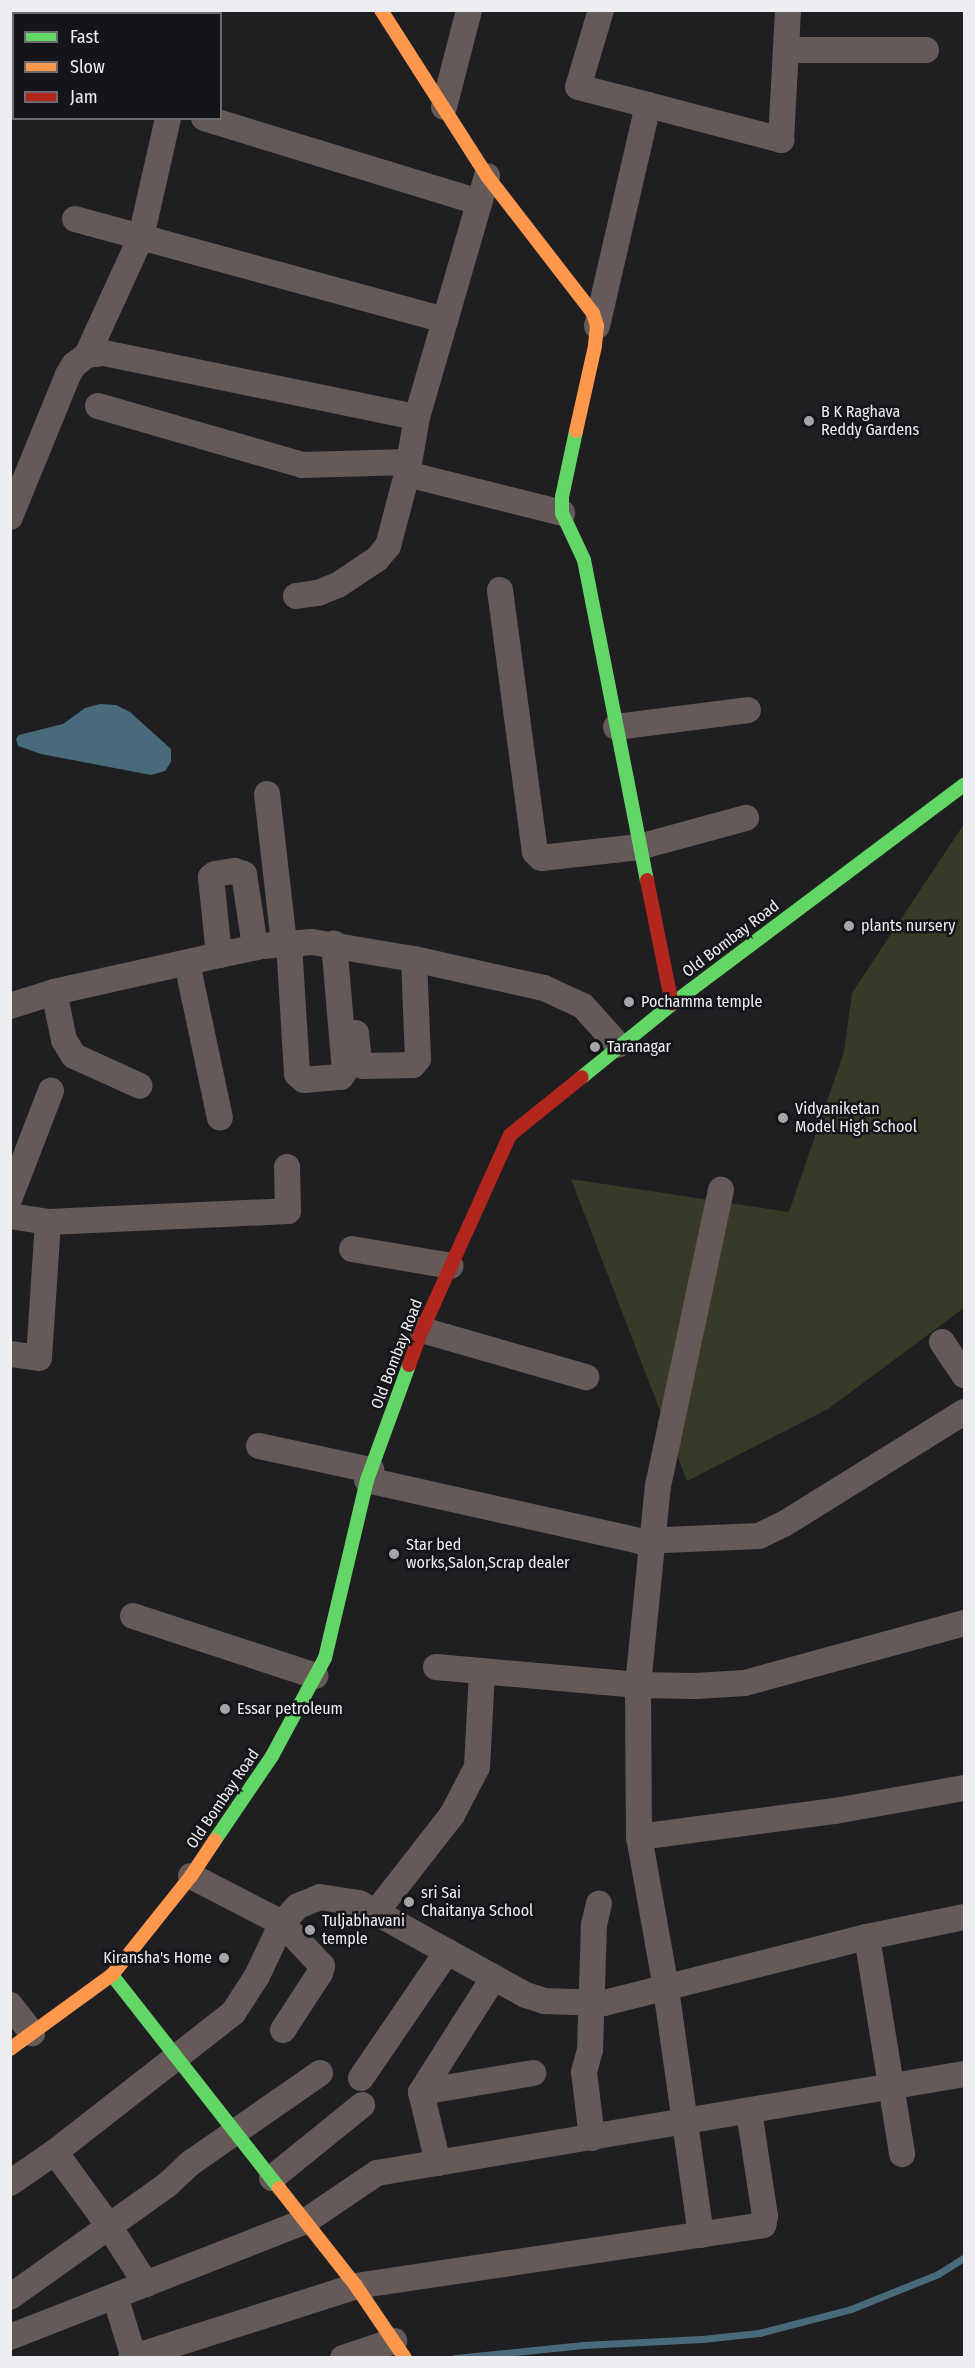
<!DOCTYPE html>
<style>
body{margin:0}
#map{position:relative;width:975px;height:2368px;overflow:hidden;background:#1f1f22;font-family:"Fira Sans Condensed",sans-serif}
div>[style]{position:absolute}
.green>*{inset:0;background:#383926}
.water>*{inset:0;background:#486a7a}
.stream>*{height:7px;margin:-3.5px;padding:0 3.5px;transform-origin:3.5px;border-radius:3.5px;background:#486a7a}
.street>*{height:26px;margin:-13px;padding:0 13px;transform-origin:13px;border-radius:13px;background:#665a58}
.fast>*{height:14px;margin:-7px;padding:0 7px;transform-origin:7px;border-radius:7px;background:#63d668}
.slow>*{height:14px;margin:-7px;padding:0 7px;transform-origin:7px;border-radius:7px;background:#ff974d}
.jam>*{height:14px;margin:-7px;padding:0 7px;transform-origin:7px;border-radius:7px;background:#b3261e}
.dots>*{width:16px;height:16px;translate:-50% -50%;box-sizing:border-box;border:3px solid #151519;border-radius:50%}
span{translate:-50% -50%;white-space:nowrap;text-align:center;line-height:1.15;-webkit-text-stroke:5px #151519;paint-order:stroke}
.poi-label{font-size:16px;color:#eeeef2}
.left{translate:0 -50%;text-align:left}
.right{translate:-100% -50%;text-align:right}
.street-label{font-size:16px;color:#eeeef2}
.frame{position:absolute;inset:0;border:12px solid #eeeef2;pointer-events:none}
.legend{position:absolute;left:12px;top:12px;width:210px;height:108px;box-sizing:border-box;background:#151519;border:2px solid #6c6c70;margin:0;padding:8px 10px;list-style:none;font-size:18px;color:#eeeef2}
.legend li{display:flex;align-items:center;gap:12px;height:30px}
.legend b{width:30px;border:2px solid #6c6c70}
</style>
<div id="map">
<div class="green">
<div style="clip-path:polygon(964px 824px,964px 1308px,828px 1409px,687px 1481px,571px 1179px,789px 1212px,844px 1052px,852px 993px)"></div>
</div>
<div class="water">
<div style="clip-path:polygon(100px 704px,116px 705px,130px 712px,171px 749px,171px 762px,165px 771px,151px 775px,41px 754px,18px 746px,16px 739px,19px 735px,63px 724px,85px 708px)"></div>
</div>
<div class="stream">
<div style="left:455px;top:2358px;width:129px;rotate:-5.8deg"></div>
<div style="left:583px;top:2345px;width:119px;rotate:-2.9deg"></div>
<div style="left:702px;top:2339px;width:57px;rotate:-6deg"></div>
<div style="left:759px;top:2333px;width:95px;rotate:-14.6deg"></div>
<div style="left:851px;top:2309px;width:94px;rotate:-21.9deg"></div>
<div style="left:938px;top:2274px;width:31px;rotate:-32deg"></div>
</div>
<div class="street">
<div style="left:601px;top:10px;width:80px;rotate:106.6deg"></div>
<div style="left:578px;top:87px;width:72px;rotate:14.4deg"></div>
<div style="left:196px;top:14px;width:4px;rotate:-90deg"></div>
<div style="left:786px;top:50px;width:140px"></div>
<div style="left:444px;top:107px;width:100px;rotate:-75.5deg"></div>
<div style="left:204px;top:118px;width:288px;rotate:17deg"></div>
<div style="left:75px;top:219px;width:384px;rotate:15.3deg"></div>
<div style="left:597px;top:326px;width:227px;rotate:-77deg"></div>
<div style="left:648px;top:105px;width:138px;rotate:14.7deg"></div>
<div style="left:781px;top:140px;width:130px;rotate:-86.9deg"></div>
<div style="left:87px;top:355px;width:130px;rotate:-65.4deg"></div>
<div style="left:141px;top:237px;width:122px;rotate:-77.2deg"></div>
<div style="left:98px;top:406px;width:212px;rotate:16.1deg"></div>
<div style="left:302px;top:465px;width:107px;rotate:-1.6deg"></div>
<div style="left:407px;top:474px;width:160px;rotate:14.1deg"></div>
<div style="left:10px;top:517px;width:153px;rotate:-67.8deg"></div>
<div style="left:68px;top:375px;width:12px;rotate:-59deg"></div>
<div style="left:74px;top:365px;width:16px;rotate:-38deg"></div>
<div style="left:87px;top:355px;width:17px;rotate:-7deg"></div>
<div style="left:104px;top:353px;width:319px;rotate:11.6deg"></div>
<div style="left:500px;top:590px;width:264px;rotate:82.4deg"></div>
<div style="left:535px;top:852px;width:8px;rotate:45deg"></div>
<div style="left:541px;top:858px;width:99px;rotate:-6.4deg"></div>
<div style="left:639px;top:847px;width:111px;rotate:-15.2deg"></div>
<div style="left:296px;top:596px;width:22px;rotate:-8deg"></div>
<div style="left:318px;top:593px;width:22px;rotate:-22deg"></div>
<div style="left:338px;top:585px;width:47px;rotate:-33.7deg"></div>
<div style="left:377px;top:559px;width:17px;rotate:-50deg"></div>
<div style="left:388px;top:546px;width:74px;rotate:-75.2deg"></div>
<div style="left:407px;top:474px;width:58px;rotate:-80deg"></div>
<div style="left:417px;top:417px;width:251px;rotate:-73.8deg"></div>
<div style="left:616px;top:727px;width:133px;rotate:-7.3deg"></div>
<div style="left:267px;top:794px;width:151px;rotate:83.5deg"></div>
<div style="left:289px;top:943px;width:131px;rotate:86.5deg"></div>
<div style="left:297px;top:1074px;width:9px;rotate:41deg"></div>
<div style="left:304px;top:1080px;width:37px;rotate:-5deg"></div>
<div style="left:341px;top:1077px;width:7px;rotate:-56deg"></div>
<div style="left:345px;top:1071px;width:128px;rotate:-94.9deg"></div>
<div style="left:219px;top:955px;width:78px;rotate:-95.9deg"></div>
<div style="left:211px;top:877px;width:5px;rotate:-37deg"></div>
<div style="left:215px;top:874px;width:20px;rotate:-9deg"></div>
<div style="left:235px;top:871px;width:9px;rotate:18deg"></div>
<div style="left:244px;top:874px;width:74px;rotate:81.4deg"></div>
<div style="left:187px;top:963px;width:158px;rotate:78deg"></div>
<div style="left:54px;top:992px;width:49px;rotate:78.2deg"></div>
<div style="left:64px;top:1040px;width:19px;rotate:58deg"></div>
<div style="left:74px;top:1056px;width:72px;rotate:24.4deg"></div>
<div style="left:10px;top:1006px;width:46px;rotate:-17.7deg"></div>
<div style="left:54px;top:992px;width:169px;rotate:-12.6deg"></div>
<div style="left:219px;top:955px;width:44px;rotate:-11.8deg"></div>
<div style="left:262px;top:946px;width:50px;rotate:-4.6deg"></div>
<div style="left:312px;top:942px;width:103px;rotate:9.5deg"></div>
<div style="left:414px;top:959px;width:133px;rotate:12.6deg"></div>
<div style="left:544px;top:988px;width:43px;rotate:24.8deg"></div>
<div style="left:583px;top:1006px;width:52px;rotate:48.1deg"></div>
<div style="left:356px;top:1033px;width:28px;rotate:84deg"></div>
<div style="left:359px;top:1061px;width:6px;rotate:51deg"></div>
<div style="left:363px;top:1066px;width:50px;rotate:-1.1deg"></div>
<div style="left:413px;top:1065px;width:8px;rotate:-50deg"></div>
<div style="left:418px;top:1059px;width:100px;rotate:-92.3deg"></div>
<div style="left:10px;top:1197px;width:114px;rotate:-68.9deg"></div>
<div style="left:10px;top:1216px;width:38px;rotate:9deg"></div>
<div style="left:48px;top:1222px;width:136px;rotate:93.8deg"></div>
<div style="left:39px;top:1358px;width:29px;rotate:-172deg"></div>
<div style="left:48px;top:1222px;width:240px;rotate:-2.6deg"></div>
<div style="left:288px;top:1211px;width:44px;rotate:-91.3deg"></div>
<div style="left:352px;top:1249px;width:100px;rotate:9.7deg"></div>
<div style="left:422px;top:1330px;width:171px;rotate:16deg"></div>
<div style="left:942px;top:1342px;width:40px;rotate:56deg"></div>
<div style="left:259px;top:1446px;width:115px;rotate:12.1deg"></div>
<div style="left:367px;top:1480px;width:280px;rotate:12.6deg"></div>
<div style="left:640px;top:1541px;width:119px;rotate:-2.4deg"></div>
<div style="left:759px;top:1536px;width:28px;rotate:-26deg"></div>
<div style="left:784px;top:1524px;width:212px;rotate:-31.9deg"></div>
<div style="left:133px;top:1616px;width:192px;rotate:18.2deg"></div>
<div style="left:436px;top:1667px;width:203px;rotate:5.1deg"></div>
<div style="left:638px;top:1685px;width:58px;rotate:1deg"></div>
<div style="left:696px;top:1686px;width:49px;rotate:-3.5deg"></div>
<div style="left:745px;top:1683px;width:227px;rotate:-15.3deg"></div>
<div style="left:639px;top:1837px;width:198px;rotate:-7.6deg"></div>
<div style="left:835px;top:1811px;width:131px;rotate:-10.1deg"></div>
<div style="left:191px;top:1876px;width:102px;rotate:27.3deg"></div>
<div style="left:282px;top:1923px;width:23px;rotate:-47deg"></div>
<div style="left:298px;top:1906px;width:24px;rotate:-22deg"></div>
<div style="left:320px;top:1897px;width:39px;rotate:9deg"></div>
<div style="left:359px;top:1903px;width:191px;rotate:28.9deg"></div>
<div style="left:526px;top:1995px;width:19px;rotate:18deg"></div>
<div style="left:544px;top:2001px;width:60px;rotate:1.9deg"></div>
<div style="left:604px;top:2003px;width:271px;rotate:-14.1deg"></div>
<div style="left:867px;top:1937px;width:99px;rotate:-11.7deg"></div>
<div style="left:377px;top:1911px;width:122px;rotate:-52deg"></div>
<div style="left:452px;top:1815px;width:54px;rotate:-62.5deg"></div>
<div style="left:477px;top:1767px;width:96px;rotate:-87deg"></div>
<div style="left:867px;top:1937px;width:220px;rotate:80.8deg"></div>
<div style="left:10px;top:2005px;width:36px;rotate:52deg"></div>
<div style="left:361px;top:2078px;width:153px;rotate:-55.7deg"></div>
<div style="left:421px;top:2092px;width:114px;rotate:-9.6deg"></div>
<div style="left:592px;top:2138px;width:66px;rotate:-96.9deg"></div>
<div style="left:584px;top:2072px;width:23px;rotate:-75deg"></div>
<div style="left:590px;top:2050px;width:125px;rotate:-88.2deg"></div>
<div style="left:594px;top:1925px;width:22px;rotate:-77deg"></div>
<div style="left:55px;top:2152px;width:92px;rotate:53.9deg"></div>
<div style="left:109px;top:2226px;width:69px;rotate:57.5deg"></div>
<div style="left:438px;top:2163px;width:73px;rotate:-103.5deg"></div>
<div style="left:421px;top:2092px;width:136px;rotate:-57.6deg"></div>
<div style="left:272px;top:2178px;width:116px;rotate:-39deg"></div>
<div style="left:10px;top:2183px;width:55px;rotate:-34.6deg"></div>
<div style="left:55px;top:2152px;width:226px;rotate:-38deg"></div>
<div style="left:233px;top:2013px;width:44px;rotate:-57deg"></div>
<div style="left:257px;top:1976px;width:59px;rotate:-64.7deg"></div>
<div style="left:282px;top:1923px;width:59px;rotate:47.1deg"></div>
<div style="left:322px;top:1966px;width:7px;rotate:106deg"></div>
<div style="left:320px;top:1973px;width:68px;rotate:123deg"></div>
<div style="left:701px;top:2235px;width:249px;rotate:-98.1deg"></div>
<div style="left:666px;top:1988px;width:153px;rotate:-100.1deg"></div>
<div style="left:639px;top:1837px;width:152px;rotate:-90.4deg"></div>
<div style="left:638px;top:1685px;width:200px;rotate:-84.3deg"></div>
<div style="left:658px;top:1486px;width:303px;rotate:-78deg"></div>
<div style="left:115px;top:2296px;width:65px;rotate:73deg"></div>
<div style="left:10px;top:2297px;width:193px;rotate:-35.5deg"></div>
<div style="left:167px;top:2185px;width:34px;rotate:-43deg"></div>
<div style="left:192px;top:2162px;width:156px;rotate:-34.8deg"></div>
<div style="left:10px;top:2337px;width:318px;rotate:-21.4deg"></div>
<div style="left:306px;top:2221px;width:86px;rotate:-34.1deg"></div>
<div style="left:377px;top:2173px;width:595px;rotate:-9.57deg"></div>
<div style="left:131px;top:2358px;width:236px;rotate:-17.7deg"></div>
<div style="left:356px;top:2286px;width:412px;rotate:-8.5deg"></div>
<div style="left:763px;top:2225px;width:9px;rotate:-77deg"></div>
<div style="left:765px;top:2216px;width:106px;rotate:-98.7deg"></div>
<div style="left:343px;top:2358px;width:54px;rotate:-18.4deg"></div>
</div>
<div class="fast">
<div style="left:576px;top:431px;width:67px;rotate:102deg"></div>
<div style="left:562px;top:497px;width:16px;rotate:90deg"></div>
<div style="left:562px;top:513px;width:52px;rotate:64.9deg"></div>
<div style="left:584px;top:560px;width:326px;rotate:78.9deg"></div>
<div style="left:582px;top:1077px;width:116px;rotate:-39deg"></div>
<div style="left:672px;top:1004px;width:365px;rotate:-36.9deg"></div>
<div style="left:215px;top:1840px;width:102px;rotate:-55.8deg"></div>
<div style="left:272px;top:1756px;width:111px;rotate:-61.6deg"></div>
<div style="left:325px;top:1658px;width:183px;rotate:-76.7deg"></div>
<div style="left:367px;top:1480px;width:122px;rotate:-69.9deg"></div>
<div style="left:112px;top:1975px;width:271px;rotate:51.9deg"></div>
</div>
<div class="slow">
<div style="left:381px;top:10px;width:197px;rotate:57.4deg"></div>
<div style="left:487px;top:176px;width:173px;rotate:52.3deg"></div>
<div style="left:593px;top:313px;width:14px;rotate:73deg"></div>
<div style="left:597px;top:326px;width:20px;rotate:96deg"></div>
<div style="left:595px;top:346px;width:87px;rotate:102.6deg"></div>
<div style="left:10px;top:2049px;width:126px;rotate:-36deg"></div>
<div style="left:112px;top:1975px;width:127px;rotate:-51.4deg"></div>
<div style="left:191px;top:1876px;width:43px;rotate:-56.3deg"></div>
<div style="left:279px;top:2188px;width:125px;rotate:51.8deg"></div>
<div style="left:356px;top:2286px;width:87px;rotate:55.8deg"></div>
</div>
<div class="jam">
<div style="left:647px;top:880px;width:126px;rotate:78.6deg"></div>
<div style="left:409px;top:1365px;width:37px;rotate:-70deg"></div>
<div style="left:422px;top:1330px;width:214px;rotate:-65.7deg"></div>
<div style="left:510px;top:1135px;width:92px;rotate:-38.9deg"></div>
</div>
<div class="dots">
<div style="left:809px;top:421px;background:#a6a6a9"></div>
<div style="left:849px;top:926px;background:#a6a6a9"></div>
<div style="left:629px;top:1002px;background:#a6a6a9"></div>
<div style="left:595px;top:1047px;background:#a6a6a9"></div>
<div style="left:783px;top:1118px;background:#a6a6a9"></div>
<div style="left:394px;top:1554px;background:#a6a6a9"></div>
<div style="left:225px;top:1709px;background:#a6a6a9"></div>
<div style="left:409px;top:1902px;background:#a6a6a9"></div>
<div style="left:310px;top:1930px;background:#a6a6a9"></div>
<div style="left:224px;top:1958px;background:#a6a6a9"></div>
</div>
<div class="poi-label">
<span class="left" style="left:821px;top:421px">B K Raghava<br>Reddy Gardens</span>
<span class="left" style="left:861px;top:926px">plants nursery</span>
<span class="left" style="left:641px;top:1002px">Pochamma temple</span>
<span class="left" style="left:607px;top:1047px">Taranagar</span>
<span class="left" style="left:795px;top:1118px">Vidyaniketan<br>Model High School</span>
<span class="left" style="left:406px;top:1554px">Star bed<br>works,Salon,Scrap dealer</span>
<span class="left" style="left:237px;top:1709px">Essar petroleum</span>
<span class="left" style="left:421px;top:1902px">sri Sai<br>Chaitanya School</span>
<span class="left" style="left:322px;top:1930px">Tuljabhavani<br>temple</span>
<span class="right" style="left:212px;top:1958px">Kiransha's Home</span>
</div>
<div class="street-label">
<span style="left:731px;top:939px;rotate:-37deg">Old Bombay Road</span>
<span style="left:397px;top:1354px;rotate:-69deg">Old Bombay Road</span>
<span style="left:223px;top:1799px;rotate:-56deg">Old Bombay Road</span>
</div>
<div class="frame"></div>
<ul class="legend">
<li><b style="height:8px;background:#63d668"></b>Fast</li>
<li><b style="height:8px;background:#ff974d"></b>Slow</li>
<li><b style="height:8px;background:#b3261e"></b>Jam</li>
</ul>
</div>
